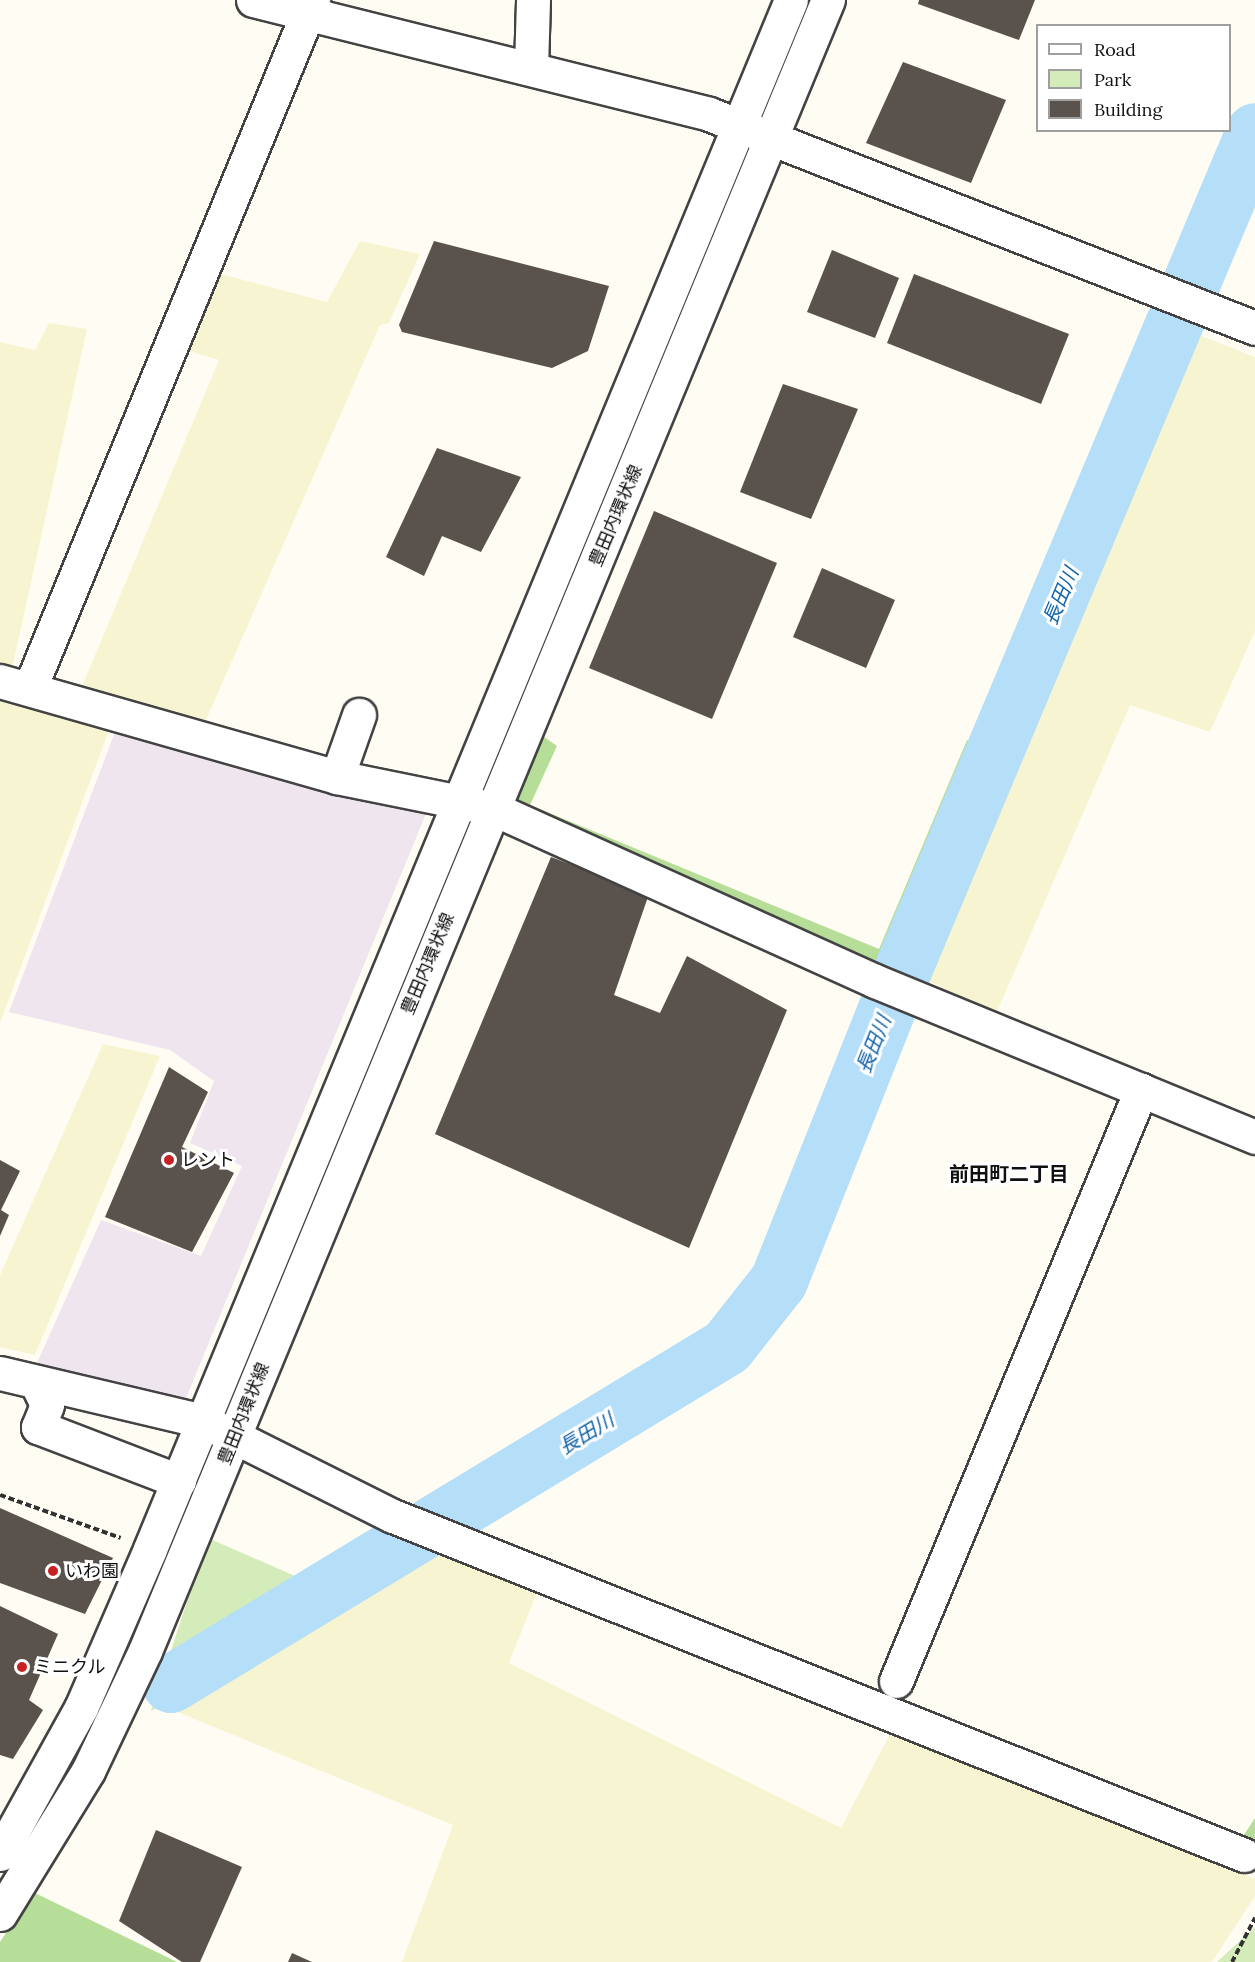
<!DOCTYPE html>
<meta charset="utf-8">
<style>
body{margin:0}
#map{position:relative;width:1255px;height:1962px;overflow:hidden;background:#fffdf3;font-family:Lora,"Noto Sans JP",serif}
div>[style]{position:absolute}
.industrial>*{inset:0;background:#eee5ef}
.farmland>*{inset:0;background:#f7f5d1}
.green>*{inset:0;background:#d3ecba}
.forest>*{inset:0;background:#b6de98}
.river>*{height:58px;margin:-29px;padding:0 29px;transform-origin:29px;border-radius:29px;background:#b5def9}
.building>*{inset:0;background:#5a524c}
.path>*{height:4px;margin-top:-2px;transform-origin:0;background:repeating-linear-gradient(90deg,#323232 0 6px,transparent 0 9px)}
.roads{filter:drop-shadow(2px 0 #434343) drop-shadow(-2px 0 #434343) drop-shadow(0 2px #434343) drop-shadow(0 -2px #434343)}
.minor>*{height:33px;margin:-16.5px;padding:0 16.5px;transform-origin:16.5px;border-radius:16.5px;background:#fff}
.dots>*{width:16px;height:16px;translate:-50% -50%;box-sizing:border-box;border:3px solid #fff;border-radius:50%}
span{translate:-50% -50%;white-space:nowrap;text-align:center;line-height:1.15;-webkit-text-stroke:6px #fff;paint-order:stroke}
.street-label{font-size:18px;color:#101010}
.poi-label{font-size:18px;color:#101010}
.left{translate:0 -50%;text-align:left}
.water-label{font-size:20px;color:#1163aa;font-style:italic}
.neighbourhood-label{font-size:20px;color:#101010;font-weight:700}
.legend{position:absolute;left:1036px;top:24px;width:195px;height:108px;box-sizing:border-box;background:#fff;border:2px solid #9f9f9f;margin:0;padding:8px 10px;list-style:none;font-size:18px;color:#101010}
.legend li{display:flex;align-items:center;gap:12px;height:30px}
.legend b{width:30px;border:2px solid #9f9f9f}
</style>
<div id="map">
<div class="industrial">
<div style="clip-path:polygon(118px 724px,430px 804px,182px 1408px,37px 1363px,101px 1220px,201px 1256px,242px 1166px,190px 1143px,214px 1081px,170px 1050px,9px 1012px)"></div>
</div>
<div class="farmland">
<div style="clip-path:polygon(360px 241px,420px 254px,389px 323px,380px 325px,202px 729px,80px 691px,219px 360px,182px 349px,210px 271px,327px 302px)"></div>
<div style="clip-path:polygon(49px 323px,87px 329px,11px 673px,0 671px,0 342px,35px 350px)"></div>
<div style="clip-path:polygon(1189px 331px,1255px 357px,1255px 631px,1210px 732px,1130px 705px,996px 1014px,923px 978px)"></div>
<div style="clip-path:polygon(0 697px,111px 725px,0 1023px)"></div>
<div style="clip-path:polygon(103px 1044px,160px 1056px,35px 1355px,0 1347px,0 1275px)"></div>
<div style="clip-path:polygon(426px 1550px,538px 1590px,509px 1663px,841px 1828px,892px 1730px,1255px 1879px,1255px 1896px,1212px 1962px,402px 1962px,453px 1825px,165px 1707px)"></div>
</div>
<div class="green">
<div style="clip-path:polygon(400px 1523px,431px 1542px,151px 1711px,208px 1538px,295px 1576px)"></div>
<div style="clip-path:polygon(1255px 1927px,1255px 1962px,1217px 1962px)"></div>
</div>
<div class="forest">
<div style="clip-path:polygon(537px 732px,557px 746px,530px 805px,879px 949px,967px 740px,982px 750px,884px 974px,508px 804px)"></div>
<div style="clip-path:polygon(1255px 1818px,1255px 1860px,1242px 1838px)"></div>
<div style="clip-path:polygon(33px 1892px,177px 1962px,0 1962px,0 1942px)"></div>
</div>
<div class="river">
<div style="left:171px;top:1684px;width:650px;rotate:-31.22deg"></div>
<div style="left:727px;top:1347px;width:84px;rotate:-51.8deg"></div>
<div style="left:779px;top:1281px;width:329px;rotate:-68.3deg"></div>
<div style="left:901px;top:975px;width:914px;rotate:-67.22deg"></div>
</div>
<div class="building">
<div style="clip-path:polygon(919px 0,1035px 0,1019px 40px,918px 4px)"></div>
<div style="clip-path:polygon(903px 62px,1006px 100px,971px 183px,866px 143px)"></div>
<div style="clip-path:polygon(434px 241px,609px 286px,588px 351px,552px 368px,402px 332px,399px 325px)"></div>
<div style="clip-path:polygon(832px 250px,899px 278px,875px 338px,807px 312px)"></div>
<div style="clip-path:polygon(914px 274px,1069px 334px,1041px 404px,887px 343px)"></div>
<div style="clip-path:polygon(783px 384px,858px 409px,811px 519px,740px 492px)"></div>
<div style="clip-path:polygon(437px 448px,521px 477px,481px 552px,442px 536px,424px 576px,386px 557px)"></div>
<div style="clip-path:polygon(654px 511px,777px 563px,712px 719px,589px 668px)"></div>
<div style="clip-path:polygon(822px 568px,895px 600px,866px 668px,793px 637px)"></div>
<div style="clip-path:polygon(551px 857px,649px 894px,614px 995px,660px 1013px,687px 956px,787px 1010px,689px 1248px,435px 1134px)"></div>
<div style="clip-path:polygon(169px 1067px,208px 1092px,182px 1147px,234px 1173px,192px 1252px,105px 1217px)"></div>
<div style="clip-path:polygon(0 1160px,20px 1171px,1px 1210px,9px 1215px,0 1236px)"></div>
<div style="clip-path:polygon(0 1508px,113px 1558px,85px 1614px,0 1583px)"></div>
<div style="clip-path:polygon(0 1606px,58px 1634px,29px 1700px,43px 1710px,13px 1759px,0 1755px)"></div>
<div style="clip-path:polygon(156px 1830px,242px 1867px,200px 1962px,182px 1962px,119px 1921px)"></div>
<div style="clip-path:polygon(292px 1953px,312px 1962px,288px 1962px)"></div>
</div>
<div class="path">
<div style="left:0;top:1495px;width:128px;rotate:19.6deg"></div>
<div style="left:1232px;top:1962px;width:50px;rotate:-62.4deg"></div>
</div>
<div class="roads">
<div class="minor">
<div style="left:253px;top:0;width:470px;rotate:14deg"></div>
<div style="left:709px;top:114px;width:586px;rotate:21.4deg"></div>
<div style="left:531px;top:68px;width:68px;rotate:-88.3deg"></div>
<div style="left:0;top:681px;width:350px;rotate:15.9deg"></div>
<div style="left:337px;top:777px;width:160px;rotate:11.5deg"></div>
<div style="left:494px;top:809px;width:418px;rotate:24.3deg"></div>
<div style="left:875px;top:981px;width:411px;rotate:22.3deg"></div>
<div style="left:30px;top:688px;width:744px;rotate:-67.64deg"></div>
<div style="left:337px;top:777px;width:66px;rotate:-70.5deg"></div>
<div style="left:0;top:1373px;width:209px;rotate:13.3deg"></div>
<div style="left:203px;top:1421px;width:212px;rotate:26.6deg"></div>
<div style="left:393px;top:1516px;width:916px;rotate:21.72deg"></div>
<div style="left:36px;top:1382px;width:25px;rotate:64deg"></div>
<div style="left:47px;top:1405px;width:24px;rotate:112deg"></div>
<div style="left:38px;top:1427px;width:151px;rotate:21deg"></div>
<div style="left:896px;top:1681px;width:640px;rotate:-67.48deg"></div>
<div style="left:0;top:1854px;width:167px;rotate:-61deg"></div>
<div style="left:81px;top:1708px;width:173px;rotate:-66.5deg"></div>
<div style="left:150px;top:1549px;width:1676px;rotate:-67.52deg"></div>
<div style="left:0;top:1914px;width:168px;rotate:-58.4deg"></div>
<div style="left:88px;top:1771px;width:133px;rotate:-64.6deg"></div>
<div style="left:145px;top:1651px;width:1787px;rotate:-67.53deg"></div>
</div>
</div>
<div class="dots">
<div style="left:169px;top:1160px;background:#c92023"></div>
<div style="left:53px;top:1571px;background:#c92023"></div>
<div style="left:22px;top:1667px;background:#c92023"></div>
</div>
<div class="street-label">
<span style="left:616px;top:516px;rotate:-67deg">豊田内環状線</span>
<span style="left:428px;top:964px;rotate:-67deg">豊田内環状線</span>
<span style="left:244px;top:1414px;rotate:-68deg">豊田内環状線</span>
</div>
<div class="poi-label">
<span class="left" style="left:181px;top:1160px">レント</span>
<span class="left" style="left:65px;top:1571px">いわ園</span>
<span class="left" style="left:34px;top:1667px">ミニクル</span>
</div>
<div class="water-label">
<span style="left:1060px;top:596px;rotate:-67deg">長田川</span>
<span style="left:873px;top:1044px;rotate:-68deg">長田川</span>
<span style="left:586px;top:1433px;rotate:-31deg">長田川</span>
</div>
<div class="neighbourhood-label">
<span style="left:1009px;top:1173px">前田町二丁目</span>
</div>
<ul class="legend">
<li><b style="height:8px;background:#fff"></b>Road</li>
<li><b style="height:16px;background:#d3ecba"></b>Park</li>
<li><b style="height:16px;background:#5a524c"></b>Building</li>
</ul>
</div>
